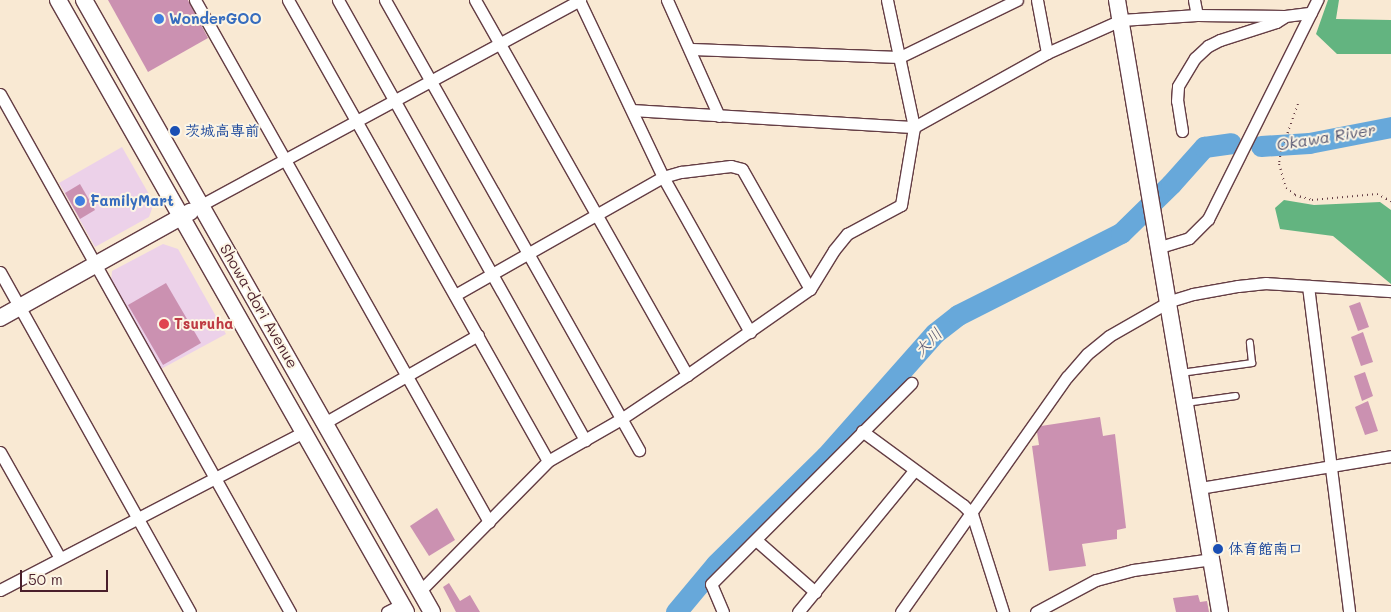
<!DOCTYPE html>
<meta charset="utf-8">
<style>
body{margin:0}
#map{position:relative;width:1391px;height:612px;overflow:hidden;background:#f9e9d3;font-family:Mali,"Klee One",sans-serif}
div>[style]{position:absolute}
.built>*{inset:0;background:#ecd1e9}
.forest>*{inset:0;background:#63b480}
.river>*{height:21px;margin:-10.5px;padding:0 10.5px;transform-origin:10.5px;border-radius:10.5px;background:#67a8da}
.building>*{inset:0;background:#cb91b1}
.path>*{height:2px;margin-top:-1px;transform-origin:0;background:repeating-linear-gradient(90deg,#643d44 0 1px,transparent 0 5px)}
.roads{filter:drop-shadow(1px 0 #643d44) drop-shadow(-1px 0 #643d44) drop-shadow(0 1px #643d44) drop-shadow(0 -1px #643d44)}
.lane>*{height:5.5px;margin:-2.75px;padding:0 2.75px;transform-origin:2.75px;border-radius:2.75px;background:#fff}
.street>*{height:11px;margin:-5.5px;padding:0 5.5px;transform-origin:5.5px;border-radius:5.5px;background:#fff}
.secondary>*{height:16px;margin:-8px;padding:0 8px;transform-origin:8px;border-radius:8px;background:#fff}
.dots>*{width:14px;height:14px;translate:-50% -50%;box-sizing:border-box;border:2px solid #fcf5e5;border-radius:50%}
span{translate:-50% -50%;white-space:nowrap;text-align:center;line-height:1.15;-webkit-text-stroke:4px #fcf5e5;paint-order:stroke}
.shop-label{font-size:15px;color:#366cbe;font-weight:700}
.left{translate:0 -50%;text-align:left}
.transit-label{font-size:15px;color:#164399;font-weight:700}
.street-label{font-size:15px;color:#4a1f2b}
.health-label{font-size:15px;color:#be3a42;font-weight:700}
.water-label{font-size:16px;color:#565671;font-style:italic}
.scale{position:absolute;left:20px;top:570px;width:88px;height:22px;box-sizing:border-box;border:2px solid #4a1f2b;border-top:0;padding-left:6px;font-size:15px;line-height:18px;white-space:nowrap;color:#4a1f2b;-webkit-text-stroke:4px #fcf5e5;paint-order:stroke}
</style>
<div id="map">
<div class="built">
<div style="clip-path:polygon(122px 147px,154px 203px,149px 217px,95px 247px,59px 183px)"></div>
<div style="clip-path:polygon(163px 244px,178px 249px,226px 334px,161px 369px,111px 282px,112px 271px)"></div>
</div>
<div class="forest">
<div style="clip-path:polygon(1328px 0,1339px 0,1336px 19px,1391px 20px,1391px 54px,1337px 54px,1316px 34px)"></div>
<div style="clip-path:polygon(1284px 200px,1314px 205px,1380px 202px,1391px 210px,1391px 284px,1333px 236px,1280px 229px,1275px 208px)"></div>
</div>
<div class="river">
<div style="left:1261px;top:146px;width:48px;rotate:-3.6deg"></div>
<div style="left:1309px;top:143px;width:84px;rotate:-11deg"></div>
<div style="left:676px;top:612px;width:62px;rotate:-50.2deg"></div>
<div style="left:716px;top:564px;width:154px;rotate:-44.5deg"></div>
<div style="left:826px;top:456px;width:164px;rotate:-48.5deg"></div>
<div style="left:935px;top:333px;width:29px;rotate:-38deg"></div>
<div style="left:958px;top:315px;width:182px;rotate:-26.7deg"></div>
<div style="left:1121px;top:233px;width:70px;rotate:-44.4deg"></div>
<div style="left:1171px;top:184px;width:50px;rotate:-48.3deg"></div>
<div style="left:1204px;top:147px;width:27px;rotate:-8deg"></div>
</div>
<div class="building">
<div style="clip-path:polygon(108px 0,188px 0,208px 38px,148px 72px)"></div>
<div style="clip-path:polygon(80px 184px,95px 210px,80px 219px,65px 193px)"></div>
<div style="clip-path:polygon(166px 283px,201px 343px,163px 365px,128px 305px)"></div>
<div style="clip-path:polygon(1360px 302px,1369px 327px,1358px 331px,1349px 306px)"></div>
<div style="clip-path:polygon(1363px 332px,1373px 362px,1361px 366px,1351px 337px)"></div>
<div style="clip-path:polygon(1365px 372px,1373px 396px,1362px 401px,1354px 376px)"></div>
<div style="clip-path:polygon(1368px 401px,1378px 431px,1365px 435px,1355px 407px)"></div>
<div style="clip-path:polygon(1100px 417px,1103px 436px,1115px 434px,1126px 528px,1117px 530px,1117px 539px,1082px 544px,1086px 566px,1049px 571px,1032px 446px,1039px 445px,1037px 432px,1041px 426px)"></div>
<div style="clip-path:polygon(437px 508px,455px 540px,429px 556px,410px 526px)"></div>
<div style="clip-path:polygon(449px 583px,460px 601px,470px 595px,480px 612px,456px 612px,443px 587px)"></div>
<div style="clip-path:polygon(1198px 595px,1200px 602px,1207px 601px,1209px 612px,1176px 612px,1173px 598px)"></div>
</div>
<div class="path">
<div style="left:1298px;top:104px;width:50px;rotate:109.9deg"></div>
<div style="left:1281px;top:151px;width:13px;rotate:99deg"></div>
<div style="left:1279px;top:164px;width:25px;rotate:74deg"></div>
<div style="left:1286px;top:188px;width:11px;rotate:38deg"></div>
<div style="left:1295px;top:195px;width:18px;rotate:16deg"></div>
<div style="left:1312px;top:200px;width:65px;rotate:-5.3deg"></div>
<div style="left:1377px;top:194px;width:16px;rotate:27deg"></div>
</div>
<div class="roads">
<div class="lane">
<div style="left:1181px;top:373px;width:72px;rotate:-8deg"></div>
<div style="left:1252px;top:363px;width:20px;rotate:-96deg"></div>
<div style="left:1186px;top:403px;width:50px;rotate:-8deg"></div>
</div>
<div class="street">
<div style="left:195px;top:0;width:599px;rotate:60.61deg"></div>
<div style="left:288px;top:0;width:529px;rotate:60.58deg"></div>
<div style="left:338px;top:0;width:505px;rotate:60.69deg"></div>
<div style="left:385px;top:0;width:517px;rotate:60.56deg"></div>
<div style="left:475px;top:0;width:431px;rotate:60.5deg"></div>
<div style="left:579px;top:0;width:196px;rotate:64.6deg"></div>
<div style="left:663px;top:177px;width:178px;rotate:60.7deg"></div>
<div style="left:667px;top:0;width:127px;rotate:65.9deg"></div>
<div style="left:1037px;top:0;width:54px;rotate:79.3deg"></div>
<div style="left:1194px;top:0;width:15px;rotate:79deg"></div>
<div style="left:691px;top:49px;width:209px;rotate:2.2deg"></div>
<div style="left:900px;top:57px;width:130px;rotate:-26deg"></div>
<div style="left:0;top:94px;width:594px;rotate:60.76deg"></div>
<div style="left:633px;top:110px;width:282px;rotate:3.5deg"></div>
<div style="left:914px;top:127px;width:152px;rotate:-29.1deg"></div>
<div style="left:1047px;top:53px;width:81px;rotate:-24deg"></div>
<div style="left:1121px;top:20px;width:76px;rotate:-3.8deg"></div>
<div style="left:1197px;top:15px;width:88px;rotate:0.7deg"></div>
<div style="left:1285px;top:16px;width:26px;rotate:-7deg"></div>
<div style="left:1182px;top:131px;width:30px;rotate:-99deg"></div>
<div style="left:1177px;top:101px;width:15px;rotate:-86deg"></div>
<div style="left:1178px;top:86px;width:33px;rotate:-59deg"></div>
<div style="left:1195px;top:58px;width:18px;rotate:-43deg"></div>
<div style="left:1208px;top:46px;width:13px;rotate:-27deg"></div>
<div style="left:1220px;top:40px;width:59px;rotate:-17.8deg"></div>
<div style="left:1276px;top:22px;width:9px;rotate:-32deg"></div>
<div style="left:201px;top:205px;width:431px;rotate:-28.4deg"></div>
<div style="left:1160px;top:247px;width:30px;rotate:-17deg"></div>
<div style="left:1189px;top:238px;width:27px;rotate:-45deg"></div>
<div style="left:1208px;top:219px;width:245px;rotate:-63.5deg"></div>
<div style="left:0;top:272px;width:389px;rotate:60.8deg"></div>
<div style="left:1308px;top:286px;width:329px;rotate:82.8deg"></div>
<div style="left:455px;top:295px;width:239px;rotate:-29.6deg"></div>
<div style="left:663px;top:177px;width:19px;rotate:-16deg"></div>
<div style="left:681px;top:172px;width:50px;rotate:-6.8deg"></div>
<div style="left:731px;top:166px;width:11px;rotate:15deg"></div>
<div style="left:742px;top:169px;width:138px;rotate:60.5deg"></div>
<div style="left:326px;top:422px;width:175px;rotate:-29.8deg"></div>
<div style="left:862px;top:431px;width:125px;rotate:36.2deg"></div>
<div style="left:963px;top:505px;width:13px;rotate:45deg"></div>
<div style="left:972px;top:514px;width:103px;rotate:72.4deg"></div>
<div style="left:0;top:452px;width:122px;rotate:60.5deg"></div>
<div style="left:1200px;top:488px;width:194px;rotate:-9.5deg"></div>
<div style="left:756px;top:540px;width:79px;rotate:41.4deg"></div>
<div style="left:0;top:590px;width:340px;rotate:-27.5deg"></div>
<div style="left:420px;top:591px;width:182px;rotate:-45.4deg"></div>
<div style="left:548px;top:461px;width:84px;rotate:-29.9deg"></div>
<div style="left:621px;top:419px;width:79px;rotate:-33.7deg"></div>
<div style="left:687px;top:375px;width:150px;rotate:-35deg"></div>
<div style="left:810px;top:289px;width:46px;rotate:-58.4deg"></div>
<div style="left:834px;top:250px;width:21px;rotate:-51deg"></div>
<div style="left:847px;top:234px;width:61px;rotate:-28.2deg"></div>
<div style="left:901px;top:205px;width:79px;rotate:-80.5deg"></div>
<div style="left:914px;top:127px;width:130px;rotate:-102deg"></div>
<div style="left:387px;top:612px;width:16px;rotate:-27deg"></div>
<div style="left:723px;top:612px;width:30px;rotate:-113deg"></div>
<div style="left:711px;top:584px;width:284px;rotate:-45.1deg"></div>
<div style="left:798px;top:612px;width:183px;rotate:-50.6deg"></div>
<div style="left:901px;top:612px;width:288px;rotate:-54.8deg"></div>
<div style="left:1067px;top:377px;width:30px;rotate:-49deg"></div>
<div style="left:1087px;top:354px;width:28px;rotate:-39deg"></div>
<div style="left:1109px;top:336px;width:70px;rotate:-29.8deg"></div>
<div style="left:1170px;top:301px;width:24px;rotate:-17deg"></div>
<div style="left:1193px;top:294px;width:46px;rotate:-10.1deg"></div>
<div style="left:1238px;top:286px;width:28px;rotate:-6deg"></div>
<div style="left:1266px;top:283px;width:125px;rotate:3.7deg"></div>
<div style="left:1036px;top:612px;width:68px;rotate:-28.1deg"></div>
<div style="left:1096px;top:580px;width:38px;rotate:-15deg"></div>
<div style="left:1133px;top:570px;width:80px;rotate:-7.9deg"></div>
</div>
<div class="secondary">
<div style="left:58px;top:0;width:704px;rotate:60.38deg"></div>
<div style="left:84px;top:0;width:704px;rotate:60.38deg"></div>
<div style="left:1117px;top:0;width:621px;rotate:80.45deg"></div>
<div style="left:0;top:318px;width:218px;rotate:-29.2deg"></div>
</div>
</div>
<div class="dots">
<div style="left:159px;top:19px;background:#3f7fe0"></div>
<div style="left:175px;top:131px;background:#1a4fb4"></div>
<div style="left:80px;top:201px;background:#3f7fe0"></div>
<div style="left:164px;top:324px;background:#e0444e"></div>
<div style="left:1218px;top:549px;background:#1a4fb4"></div>
</div>
<div class="shop-label">
<span class="left" style="left:169px;top:19px">WonderGOO</span>
<span class="left" style="left:90px;top:201px">FamilyMart</span>
</div>
<div class="transit-label">
<span class="left" style="left:185px;top:131px">茨城高専前</span>
<span class="left" style="left:1228px;top:549px">体育館南口</span>
</div>
<div class="street-label">
<span style="left:259px;top:306px;rotate:60deg">Showa-dori Avenue</span>
</div>
<div class="health-label">
<span class="left" style="left:174px;top:324px">Tsuruha</span>
</div>
<div class="water-label">
<span style="left:1326px;top:137px;rotate:-9deg">Okawa River</span>
<span style="left:928px;top:342px;rotate:-46deg">大川</span>
</div>
<div class="scale">50 m</div>
</div>
